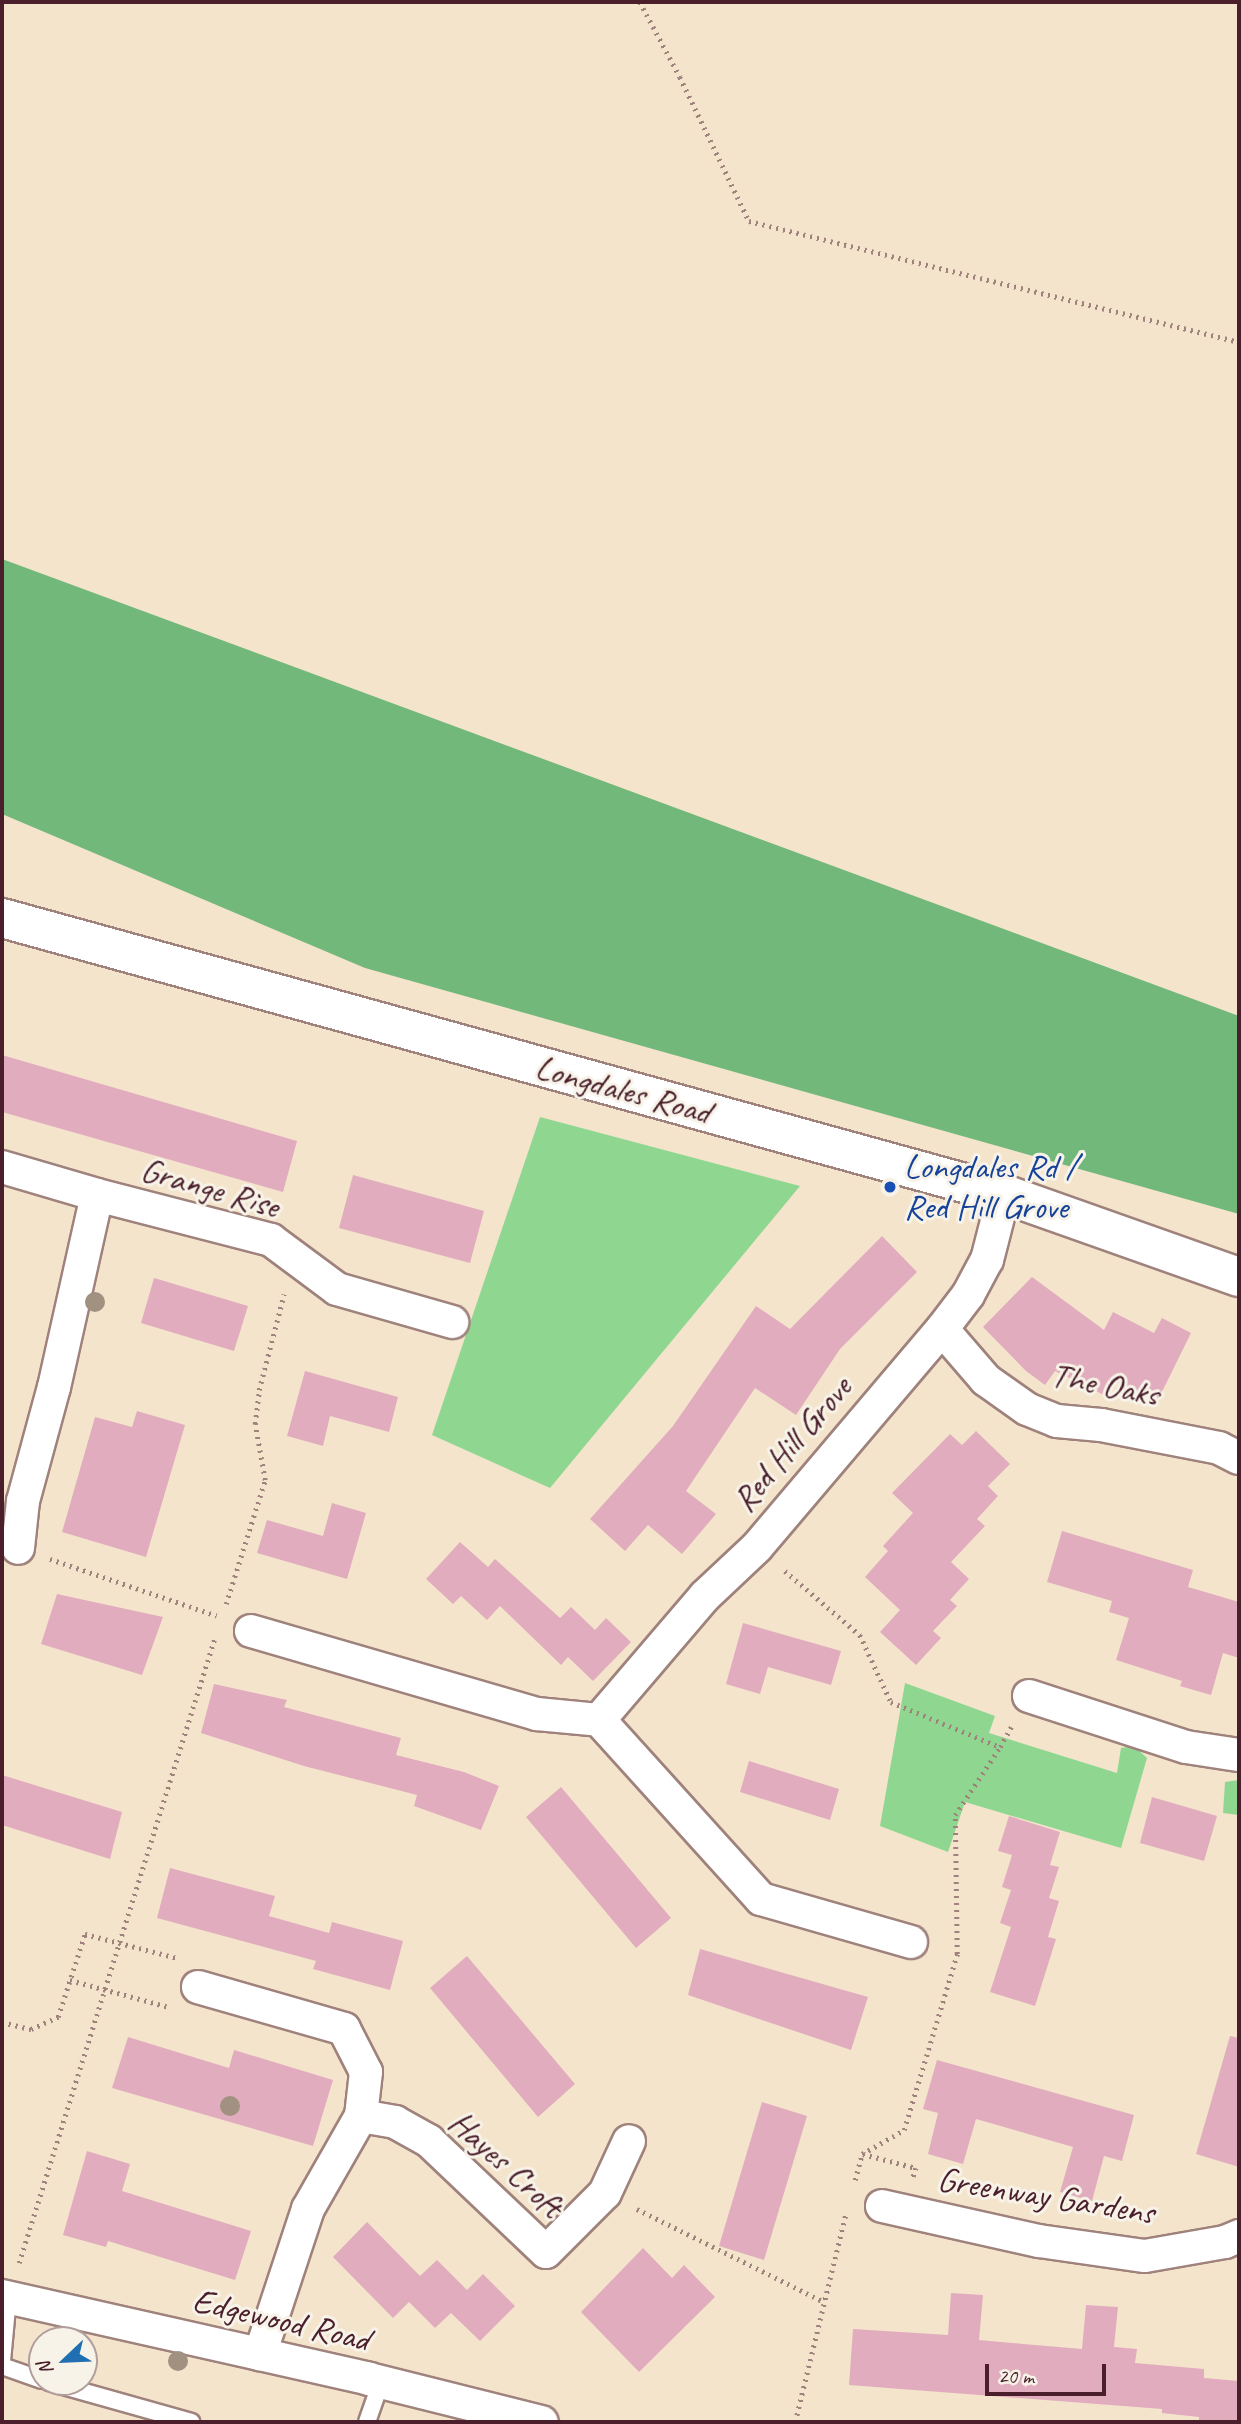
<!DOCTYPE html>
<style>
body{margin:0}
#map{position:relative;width:1241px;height:2424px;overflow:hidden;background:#f4e4cc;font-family:Caveat,sans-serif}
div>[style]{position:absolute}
.green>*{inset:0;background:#8fd791}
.forest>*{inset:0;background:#73b87b}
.building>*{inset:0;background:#e1adbe}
.path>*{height:4.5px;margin-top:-2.25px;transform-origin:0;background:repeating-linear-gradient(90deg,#9f827c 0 2px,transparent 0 7px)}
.roads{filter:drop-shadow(2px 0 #9f827c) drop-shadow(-2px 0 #9f827c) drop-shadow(0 2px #9f827c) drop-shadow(0 -2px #9f827c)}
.service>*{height:16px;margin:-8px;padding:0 8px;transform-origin:8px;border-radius:8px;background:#fff}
.minor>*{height:32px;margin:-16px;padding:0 16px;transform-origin:16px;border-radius:16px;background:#fff}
.tertiary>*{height:38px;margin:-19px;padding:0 19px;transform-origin:19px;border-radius:19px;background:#fff}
.trees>*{width:20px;height:20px;margin:-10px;border-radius:50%;background:#a09181}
.dots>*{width:19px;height:19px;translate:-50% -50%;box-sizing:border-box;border:4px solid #f7f3e8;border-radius:50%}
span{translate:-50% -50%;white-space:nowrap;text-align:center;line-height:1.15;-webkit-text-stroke:6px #f7f3e8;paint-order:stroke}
.street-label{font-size:35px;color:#4a1f2b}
.transit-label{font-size:35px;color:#164399}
.left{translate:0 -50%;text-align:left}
.frame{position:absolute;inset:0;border:4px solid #4a1f2b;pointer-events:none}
.north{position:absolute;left:28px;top:2326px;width:70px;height:70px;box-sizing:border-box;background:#f7f3e8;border:2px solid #b29e9c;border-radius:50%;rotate:247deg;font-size:19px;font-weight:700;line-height:28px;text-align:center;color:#4a1f2b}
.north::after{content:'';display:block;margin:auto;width:24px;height:32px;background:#1f6fb2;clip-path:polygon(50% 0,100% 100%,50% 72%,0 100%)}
.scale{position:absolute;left:985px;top:2364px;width:121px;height:32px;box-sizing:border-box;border:4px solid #4a1f2b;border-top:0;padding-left:9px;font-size:21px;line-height:24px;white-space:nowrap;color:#4a1f2b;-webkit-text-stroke:5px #f7f3e8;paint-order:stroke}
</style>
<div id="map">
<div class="green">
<div style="clip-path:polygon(540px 1117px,800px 1186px,550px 1488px,432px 1435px)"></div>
<div style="clip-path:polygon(905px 1683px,995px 1716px,989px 1733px,1117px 1773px,1121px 1748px,1134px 1746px,1147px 1758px,1121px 1848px,965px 1802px,948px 1852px,880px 1826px)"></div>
<div style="clip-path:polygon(1239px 1780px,1239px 1815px,1223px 1813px,1225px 1782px)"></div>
</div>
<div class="forest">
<div style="clip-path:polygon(2px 559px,1239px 1016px,1239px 1214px,365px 968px,2px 814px)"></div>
</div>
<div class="building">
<div style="clip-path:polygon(2px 1055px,297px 1141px,283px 1192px,2px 1112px)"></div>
<div style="clip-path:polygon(353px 1175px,484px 1211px,470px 1263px,339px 1228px)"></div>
<div style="clip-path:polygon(882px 1236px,917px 1272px,840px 1349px,796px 1415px,755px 1388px,686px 1491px,716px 1514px,682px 1554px,648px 1525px,625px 1551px,590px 1519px,673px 1426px,756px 1306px,790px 1329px)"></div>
<div style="clip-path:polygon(1032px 1277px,1104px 1330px,1113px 1312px,1154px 1333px,1162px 1318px,1191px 1333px,1157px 1402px,1112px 1380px,1104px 1395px,1055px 1371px,1045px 1385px,1026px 1371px,983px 1327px)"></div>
<div style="clip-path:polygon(154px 1278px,248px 1306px,234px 1351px,141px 1323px)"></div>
<div style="clip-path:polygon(305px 1371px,398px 1397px,389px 1432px,330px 1416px,323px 1446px,287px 1436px)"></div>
<div style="clip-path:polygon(137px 1411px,185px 1425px,146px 1557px,62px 1532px,95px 1417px,132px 1427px)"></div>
<div style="clip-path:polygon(976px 1431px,1010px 1464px,988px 1486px,998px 1496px,977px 1519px,985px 1526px,951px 1562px,969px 1579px,950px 1600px,957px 1606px,933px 1631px,941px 1638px,916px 1665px,880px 1632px,900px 1610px,865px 1577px,888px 1551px,883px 1546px,913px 1513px,892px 1493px,950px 1434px,962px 1445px)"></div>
<div style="clip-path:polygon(332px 1503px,366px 1513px,347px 1579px,257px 1553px,267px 1520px,323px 1536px)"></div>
<div style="clip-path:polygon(1062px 1531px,1193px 1570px,1188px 1587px,1239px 1602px,1239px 1658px,1223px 1653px,1211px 1695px,1180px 1686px,1182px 1681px,1116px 1660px,1129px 1618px,1109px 1612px,1112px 1601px,1047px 1582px)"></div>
<div style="clip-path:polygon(460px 1542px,488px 1567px,495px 1559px,560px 1618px,571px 1607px,595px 1630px,606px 1618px,631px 1642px,593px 1681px,568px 1657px,561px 1665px,500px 1606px,487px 1620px,461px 1596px,453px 1604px,426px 1579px)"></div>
<div style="clip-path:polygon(57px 1594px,163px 1617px,142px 1675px,41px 1644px)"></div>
<div style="clip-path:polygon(743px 1623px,841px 1651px,831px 1685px,768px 1667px,760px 1694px,726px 1684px)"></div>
<div style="clip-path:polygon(214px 1684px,287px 1700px,284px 1707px,401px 1738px,396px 1755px,464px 1772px,499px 1786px,481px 1830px,414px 1806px,417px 1795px,304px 1766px,201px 1733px)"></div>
<div style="clip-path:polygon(749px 1761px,839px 1789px,830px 1820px,740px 1792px)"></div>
<div style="clip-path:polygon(2px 1775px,122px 1812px,110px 1859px,2px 1825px)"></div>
<div style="clip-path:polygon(561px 1787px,671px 1918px,636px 1948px,526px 1817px)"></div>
<div style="clip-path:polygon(1152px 1797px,1217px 1816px,1204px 1861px,1140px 1843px)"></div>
<div style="clip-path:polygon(1009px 1816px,1060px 1832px,1050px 1865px,1059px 1867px,1049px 1898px,1059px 1901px,1048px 1937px,1056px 1939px,1035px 2006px,990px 1992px,1011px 1927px,1000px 1923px,1011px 1890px,1002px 1887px,1012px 1855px,998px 1851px)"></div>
<div style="clip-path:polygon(170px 1868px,275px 1896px,269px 1916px,329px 1933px,332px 1922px,403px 1941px,390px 1990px,313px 1969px,316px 1961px,157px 1918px)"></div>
<div style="clip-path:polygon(700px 1949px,868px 1997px,851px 2050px,688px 1995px)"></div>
<div style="clip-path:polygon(467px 1956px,575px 2084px,538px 2117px,430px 1988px)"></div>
<div style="clip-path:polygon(1230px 2036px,1239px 2038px,1239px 2167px,1196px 2154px)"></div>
<div style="clip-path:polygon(128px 2037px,229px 2068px,234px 2050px,333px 2080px,313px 2146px,112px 2088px)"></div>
<div style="clip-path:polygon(937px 2060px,1134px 2115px,1122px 2161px,1104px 2156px,1092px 2201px,1060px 2192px,1073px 2147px,976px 2119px,963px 2164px,928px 2154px,938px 2113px,923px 2109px)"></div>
<div style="clip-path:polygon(762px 2102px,807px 2116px,764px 2260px,719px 2246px)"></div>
<div style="clip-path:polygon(87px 2151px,130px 2164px,122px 2191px,251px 2231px,235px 2280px,108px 2241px,106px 2247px,63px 2235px)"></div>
<div style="clip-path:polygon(367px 2222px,420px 2276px,437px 2260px,467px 2290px,483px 2274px,515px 2306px,480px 2341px,451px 2313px,435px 2328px,409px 2302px,393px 2318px,333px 2257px)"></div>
<div style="clip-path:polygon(643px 2248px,672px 2278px,684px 2265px,715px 2297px,639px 2372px,581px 2312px)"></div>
<div style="clip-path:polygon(951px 2293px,983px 2295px,979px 2340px,1023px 2344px,1082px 2349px,1086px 2305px,1118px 2307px,1114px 2347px,1137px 2349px,1135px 2363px,1204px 2369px,1204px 2378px,1239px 2381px,1239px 2422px,1199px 2422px,1199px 2417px,1162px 2413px,1162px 2409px,849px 2385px,853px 2329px,948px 2335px)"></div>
</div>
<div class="path">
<div style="left:640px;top:2px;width:85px;rotate:61.9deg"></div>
<div style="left:680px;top:77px;width:160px;rotate:64.4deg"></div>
<div style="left:749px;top:221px;width:505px;rotate:13.87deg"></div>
<div style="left:50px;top:1559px;width:176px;rotate:18.8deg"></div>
<div style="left:785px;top:1571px;width:99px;rotate:40.5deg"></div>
<div style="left:860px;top:1635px;width:74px;rotate:65.2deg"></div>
<div style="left:891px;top:1702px;width:118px;rotate:22.4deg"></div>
<div style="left:1000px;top:1747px;width:23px;rotate:-61deg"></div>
<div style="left:226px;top:1604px;width:130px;rotate:-72.5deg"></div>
<div style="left:265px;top:1480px;width:57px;rotate:-100.1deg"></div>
<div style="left:255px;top:1424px;width:34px;rotate:-83deg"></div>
<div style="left:259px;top:1390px;width:99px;rotate:-75.4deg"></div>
<div style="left:70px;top:1980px;width:103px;rotate:15.3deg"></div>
<div style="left:2px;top:2022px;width:30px;rotate:14deg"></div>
<div style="left:31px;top:2029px;width:30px;rotate:-24deg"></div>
<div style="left:58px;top:2017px;width:87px;rotate:-72deg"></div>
<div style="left:85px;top:1934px;width:95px;rotate:14.6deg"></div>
<div style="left:863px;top:2154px;width:55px;rotate:14.8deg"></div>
<div style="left:916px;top:2168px;width:10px;rotate:107deg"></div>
<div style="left:855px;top:2180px;width:27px;rotate:-75deg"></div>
<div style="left:862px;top:2154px;width:48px;rotate:-29.7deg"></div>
<div style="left:904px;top:2130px;width:184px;rotate:-73.2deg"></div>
<div style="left:957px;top:1954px;width:139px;rotate:-90.8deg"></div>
<div style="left:955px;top:1815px;width:82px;rotate:-56.5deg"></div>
<div style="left:637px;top:2209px;width:209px;rotate:26.4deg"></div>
<div style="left:19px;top:2263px;width:656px;rotate:-72.61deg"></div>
<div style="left:795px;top:2422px;width:216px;rotate:-76.3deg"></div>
</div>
<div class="roads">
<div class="service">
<div style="left:2px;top:2361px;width:64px;rotate:-84.6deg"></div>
<div style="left:2px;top:2366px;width:42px;rotate:19.3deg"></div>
<div style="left:49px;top:2382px;width:148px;rotate:15.7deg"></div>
<div style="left:367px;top:2422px;width:42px;rotate:-70.7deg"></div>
</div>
<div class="minor">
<div style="left:2px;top:1167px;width:99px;rotate:16.4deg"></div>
<div style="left:97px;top:1195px;width:197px;rotate:102.6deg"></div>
<div style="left:54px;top:1387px;width:118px;rotate:105.2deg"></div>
<div style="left:23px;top:1501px;width:47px;rotate:96.1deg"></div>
<div style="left:97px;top:1195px;width:180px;rotate:14.5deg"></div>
<div style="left:271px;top:1240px;width:82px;rotate:36.6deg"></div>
<div style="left:337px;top:1289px;width:120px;rotate:16deg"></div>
<div style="left:942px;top:1329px;width:67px;rotate:49.2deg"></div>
<div style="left:986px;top:1380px;width:50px;rotate:35.3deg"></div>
<div style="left:1027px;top:1409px;width:32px;rotate:22deg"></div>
<div style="left:1057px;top:1421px;width:44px;rotate:5.2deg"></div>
<div style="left:1101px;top:1425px;width:120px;rotate:11deg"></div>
<div style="left:1219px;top:1448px;width:22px;rotate:27deg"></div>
<div style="left:251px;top:1631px;width:298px;rotate:16.2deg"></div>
<div style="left:537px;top:1714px;width:62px;rotate:5.5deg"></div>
<div style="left:1029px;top:1696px;width:165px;rotate:18deg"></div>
<div style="left:1186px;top:1747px;width:54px;rotate:8.6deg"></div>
<div style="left:911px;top:1942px;width:156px;rotate:-164deg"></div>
<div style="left:761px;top:1899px;width:241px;rotate:-132.1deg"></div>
<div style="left:599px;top:1720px;width:163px;rotate:-49.5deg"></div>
<div style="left:705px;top:1596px;width:71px;rotate:-43.3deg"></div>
<div style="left:757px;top:1547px;width:286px;rotate:-49.7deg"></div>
<div style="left:942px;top:1329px;width:43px;rotate:-52.6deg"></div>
<div style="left:968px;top:1295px;width:40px;rotate:-62deg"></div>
<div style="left:987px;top:1260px;width:68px;rotate:-75.6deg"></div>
<div style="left:198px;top:1987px;width:152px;rotate:16deg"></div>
<div style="left:344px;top:2029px;width:48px;rotate:62.9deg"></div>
<div style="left:366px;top:2072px;width:44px;rotate:96.5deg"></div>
<div style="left:361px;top:2116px;width:107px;rotate:119.7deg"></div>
<div style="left:308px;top:2209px;width:153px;rotate:108.3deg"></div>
<div style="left:361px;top:2116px;width:35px;rotate:10deg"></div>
<div style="left:395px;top:2122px;width:39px;rotate:29deg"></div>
<div style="left:429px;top:2141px;width:161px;rotate:43.5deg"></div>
<div style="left:546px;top:2252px;width:83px;rotate:-45deg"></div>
<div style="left:605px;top:2193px;width:57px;rotate:-65.2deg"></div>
<div style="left:882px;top:2206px;width:161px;rotate:12.6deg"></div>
<div style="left:1039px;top:2241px;width:107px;rotate:8.1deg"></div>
<div style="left:1145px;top:2256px;width:81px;rotate:-9.9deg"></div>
<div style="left:1225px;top:2242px;width:15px;rotate:-23deg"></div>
<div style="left:2px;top:2296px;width:376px;rotate:12.7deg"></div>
<div style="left:369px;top:2379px;width:178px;rotate:14deg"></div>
</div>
<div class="tertiary">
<div style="left:2px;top:918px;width:1039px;rotate:15.4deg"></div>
<div style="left:1004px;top:1194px;width:249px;rotate:19.5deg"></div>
</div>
</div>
<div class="trees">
<div style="left:95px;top:1302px"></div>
<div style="left:230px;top:2106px"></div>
<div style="left:178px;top:2361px"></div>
</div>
<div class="dots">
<div style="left:890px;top:1187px;background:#1a4fb4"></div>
</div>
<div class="street-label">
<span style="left:623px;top:1090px;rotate:15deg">Longdales Road</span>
<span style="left:210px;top:1188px;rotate:16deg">Grange Rise</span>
<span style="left:1105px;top:1385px;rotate:11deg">The Oaks</span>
<span style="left:792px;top:1444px;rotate:-50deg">Red Hill Grove</span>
<span style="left:506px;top:2164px;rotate:42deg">Hayes Croft</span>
<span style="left:1046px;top:2196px;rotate:9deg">Greenway Gardens</span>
<span style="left:281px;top:2320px;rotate:13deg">Edgewood Road</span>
</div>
<div class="transit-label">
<span class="left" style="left:904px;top:1187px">Longdales Rd /<br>Red Hill Grove</span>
</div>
<div class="frame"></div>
<div class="north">N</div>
<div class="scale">20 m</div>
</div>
